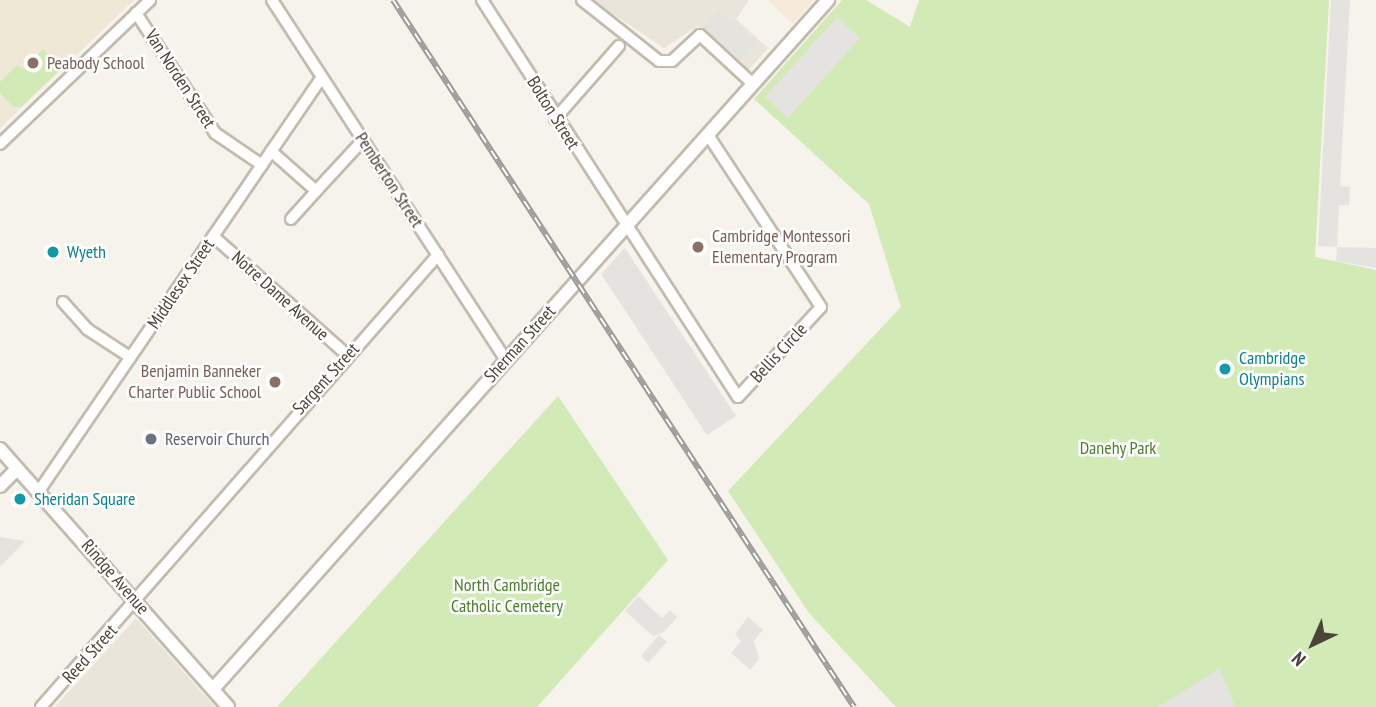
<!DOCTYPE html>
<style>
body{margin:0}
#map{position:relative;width:1376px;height:707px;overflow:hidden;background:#f6f3ec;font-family:"PT Sans Narrow",sans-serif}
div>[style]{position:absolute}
.residential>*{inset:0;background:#eae5da}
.commercial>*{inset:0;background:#f7ead8}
.education>*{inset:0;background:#efe8d6}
.green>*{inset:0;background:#d2eab5}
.parking>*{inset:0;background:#e5e3e0}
.roads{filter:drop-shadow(2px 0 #c2bbae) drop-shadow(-2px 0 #c2bbae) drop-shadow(0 2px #c2bbae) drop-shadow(0 -2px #c2bbae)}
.minor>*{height:10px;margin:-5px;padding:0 5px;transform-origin:5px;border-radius:5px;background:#fff}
.tertiary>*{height:12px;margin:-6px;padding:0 6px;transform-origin:6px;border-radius:6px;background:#fff}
.rail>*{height:6px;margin-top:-3px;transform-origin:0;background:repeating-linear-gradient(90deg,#fff 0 10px,#9a9a9a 0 20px);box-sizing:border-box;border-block:2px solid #9a9a9a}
.dots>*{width:19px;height:19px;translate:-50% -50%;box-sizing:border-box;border:4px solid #fff;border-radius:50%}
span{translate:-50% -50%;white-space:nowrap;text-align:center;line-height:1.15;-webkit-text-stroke:5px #fff;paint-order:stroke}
.education-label{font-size:18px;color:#785e54}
.left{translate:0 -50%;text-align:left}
.right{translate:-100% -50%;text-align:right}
.street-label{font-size:18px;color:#4b4439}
.culture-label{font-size:18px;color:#0d838f}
.worship-label{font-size:18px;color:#5b616d}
.park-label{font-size:18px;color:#4a7f2a}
.north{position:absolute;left:1278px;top:609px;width:70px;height:70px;-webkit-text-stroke:5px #fff;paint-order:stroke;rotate:224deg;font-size:19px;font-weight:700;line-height:28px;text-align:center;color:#4b4439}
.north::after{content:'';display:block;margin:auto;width:24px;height:32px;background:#4b4439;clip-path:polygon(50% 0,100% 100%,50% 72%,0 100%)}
</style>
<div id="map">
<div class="residential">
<div style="clip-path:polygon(592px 0,749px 0,736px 19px,768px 48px,747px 72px,697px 26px,664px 48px)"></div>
<div style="clip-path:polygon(136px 618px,215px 707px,55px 707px)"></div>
</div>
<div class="commercial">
<div style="clip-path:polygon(767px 0,814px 0,793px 24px)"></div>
</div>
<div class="education">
<div style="clip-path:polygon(0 0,134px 0,0 128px)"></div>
</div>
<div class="green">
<div style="clip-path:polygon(842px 0,866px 0,910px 27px,919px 0,1329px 0,1315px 257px,1376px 270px,1376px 707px,896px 707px,809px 613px,728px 491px,901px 307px,869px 204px,754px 99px)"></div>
<div style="clip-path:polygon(43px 49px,62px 68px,21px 107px,13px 107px,0 93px,0 82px,17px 65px,24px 70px)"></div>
<div style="clip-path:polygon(558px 396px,668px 560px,537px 707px,277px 707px)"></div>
</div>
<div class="parking">
<div style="clip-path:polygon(1331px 0,1350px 0,1340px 186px,1350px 187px,1349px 205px,1339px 205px,1337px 247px,1376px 248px,1376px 268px,1336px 261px,1337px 247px,1318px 246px)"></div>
<div style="clip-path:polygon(718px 9px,756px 43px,738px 63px,700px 29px)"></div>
<div style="clip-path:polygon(837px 17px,860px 38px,788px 118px,765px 97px)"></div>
<div style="clip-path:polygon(625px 248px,736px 416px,707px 435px,601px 274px)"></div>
<div style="clip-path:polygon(0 537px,25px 541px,0 567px)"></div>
<div style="clip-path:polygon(638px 596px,662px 618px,670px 610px,677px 617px,664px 632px,653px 636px,625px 611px)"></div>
<div style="clip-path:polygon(748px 617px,763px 630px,754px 641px,759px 659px,750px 670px,731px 653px,741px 641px,735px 634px)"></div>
<div style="clip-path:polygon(659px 635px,667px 642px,648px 663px,641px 656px)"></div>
<div style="clip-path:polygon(1220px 668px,1235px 707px,1158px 707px)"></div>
</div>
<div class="roads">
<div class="minor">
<div style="left:272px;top:0;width:429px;rotate:57deg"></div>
<div style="left:482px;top:0;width:472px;rotate:57.2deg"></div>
<div style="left:738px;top:397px;width:122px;rotate:-47.3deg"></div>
<div style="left:821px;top:307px;width:206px;rotate:-123.3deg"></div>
<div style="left:582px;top:0;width:98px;rotate:38.4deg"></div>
<div style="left:659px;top:61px;width:13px"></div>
<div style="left:672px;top:61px;width:38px;rotate:-43deg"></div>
<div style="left:700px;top:35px;width:72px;rotate:42.8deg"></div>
<div style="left:136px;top:13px;width:144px;rotate:56.6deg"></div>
<div style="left:215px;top:133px;width:57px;rotate:34.2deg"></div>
<div style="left:555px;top:119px;width:97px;rotate:-48.8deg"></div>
<div style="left:0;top:144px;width:208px;rotate:-43.8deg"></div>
<div style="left:271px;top:151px;width:60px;rotate:41.6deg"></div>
<div style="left:316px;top:191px;width:69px;rotate:-47.3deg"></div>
<div style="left:291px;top:219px;width:38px;rotate:-48deg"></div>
<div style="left:213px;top:236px;width:179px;rotate:41.6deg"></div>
<div style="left:63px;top:302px;width:36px;rotate:48deg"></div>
<div style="left:87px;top:329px;width:51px;rotate:33.1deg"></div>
<div style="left:39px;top:491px;width:501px;rotate:-55.64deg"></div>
<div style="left:41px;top:707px;width:602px;rotate:-48.71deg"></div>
</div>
<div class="tertiary">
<div style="left:0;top:449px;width:344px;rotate:48.5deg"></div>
<div style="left:0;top:486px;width:20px;rotate:-45deg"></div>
<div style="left:213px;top:689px;width:924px;rotate:-48.25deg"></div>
</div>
</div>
<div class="rail">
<div style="left:393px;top:0;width:844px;rotate:56.89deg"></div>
</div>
<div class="dots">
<div style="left:33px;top:63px;background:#8d6e63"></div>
<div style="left:698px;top:247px;background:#8d6e63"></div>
<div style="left:53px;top:252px;background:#0f9aa8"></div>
<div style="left:1225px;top:369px;background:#0f9aa8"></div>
<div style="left:275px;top:382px;background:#8d6e63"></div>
<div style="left:151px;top:439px;background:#6b7280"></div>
<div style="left:20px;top:499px;background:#0f9aa8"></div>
</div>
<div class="education-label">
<span class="left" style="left:47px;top:63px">Peabody School</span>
<span class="left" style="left:712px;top:247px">Cambridge Montessori<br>Elementary Program</span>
<span class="right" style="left:261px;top:382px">Benjamin Banneker<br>Charter Public School</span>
</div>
<div class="street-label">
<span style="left:180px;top:79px;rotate:57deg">Van Norden Street</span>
<span style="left:553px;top:113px;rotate:58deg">Bolton Street</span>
<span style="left:389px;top:180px;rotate:57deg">Pemberton Street</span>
<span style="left:181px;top:284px;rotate:-56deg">Middlesex Street</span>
<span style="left:280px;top:296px;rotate:42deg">Notre Dame Avenue</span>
<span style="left:520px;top:344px;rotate:-48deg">Sherman Street</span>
<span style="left:779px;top:353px;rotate:-47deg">Bellis Circle</span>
<span style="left:326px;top:379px;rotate:-48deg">Sargent Street</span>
<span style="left:115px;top:577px;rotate:49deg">Rindge Avenue</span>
<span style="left:90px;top:654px;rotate:-48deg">Reed Street</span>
</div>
<div class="culture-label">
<span class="left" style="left:67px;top:252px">Wyeth</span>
<span class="left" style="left:1239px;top:369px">Cambridge<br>Olympians</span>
<span class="left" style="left:34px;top:499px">Sheridan Square</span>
</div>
<div class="worship-label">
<span class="left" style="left:165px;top:439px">Reservoir Church</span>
</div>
<div class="park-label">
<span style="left:1118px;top:448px">Danehy Park</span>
<span style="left:507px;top:596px">North Cambridge<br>Catholic Cemetery</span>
</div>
<div class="north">N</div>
</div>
